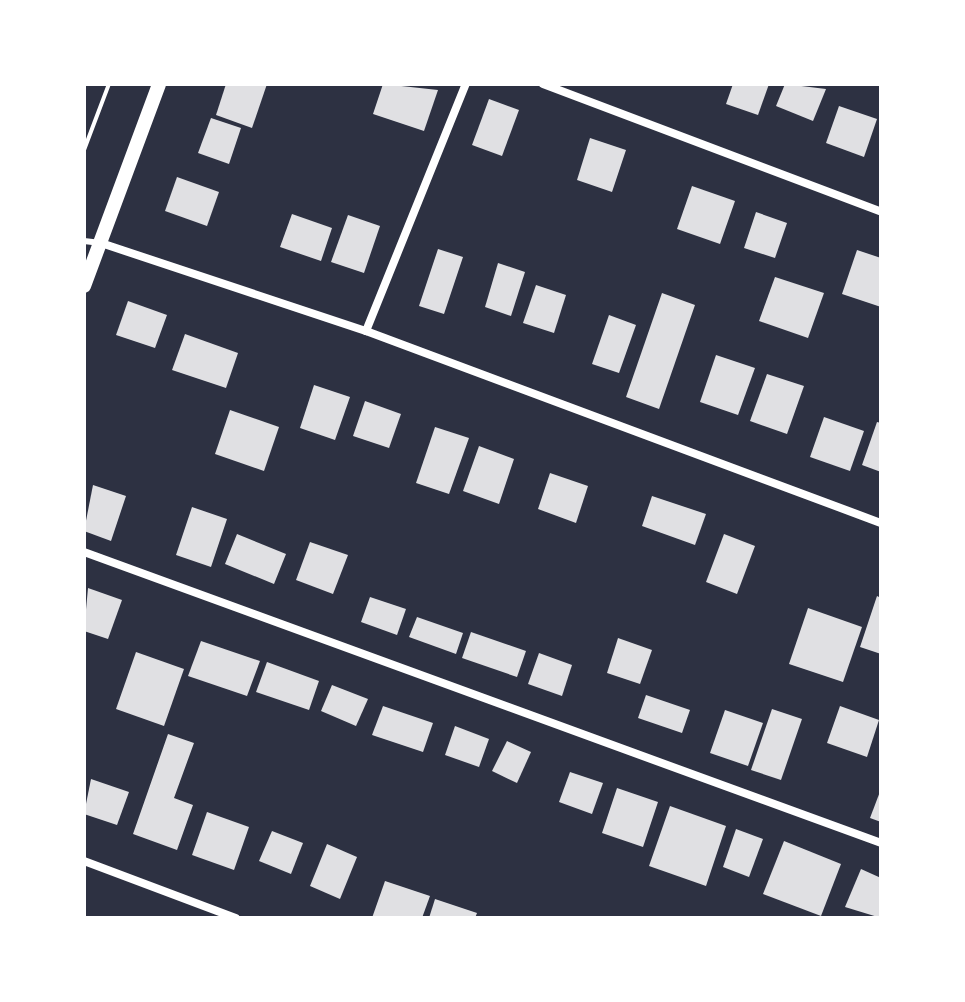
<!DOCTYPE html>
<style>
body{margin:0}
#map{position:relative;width:965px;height:1002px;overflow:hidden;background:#2d3142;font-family:Mulish,sans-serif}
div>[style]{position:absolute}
.building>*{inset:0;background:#e0e0e3}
.path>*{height:4px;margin:-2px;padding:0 2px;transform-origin:2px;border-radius:2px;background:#fff}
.service>*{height:6px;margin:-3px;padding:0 3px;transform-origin:3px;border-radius:3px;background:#fff}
.minor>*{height:8px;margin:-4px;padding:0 4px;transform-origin:4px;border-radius:4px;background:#fff}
.tertiary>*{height:14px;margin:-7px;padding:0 7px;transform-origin:7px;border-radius:7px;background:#fff}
span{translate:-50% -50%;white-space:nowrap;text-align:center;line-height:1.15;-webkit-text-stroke:7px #fff;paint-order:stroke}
.frame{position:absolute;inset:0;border:86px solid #fff;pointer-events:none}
</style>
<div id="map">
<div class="building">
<div style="clip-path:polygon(226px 84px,267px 84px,252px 128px,216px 115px)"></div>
<div style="clip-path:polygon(383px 84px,438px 90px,424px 131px,373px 114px)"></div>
<div style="clip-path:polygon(733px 84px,769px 84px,758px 115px,726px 104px)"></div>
<div style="clip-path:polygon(785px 84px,826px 89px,813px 121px,776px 106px)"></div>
<div style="clip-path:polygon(489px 99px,519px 110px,502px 156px,472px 145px)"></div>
<div style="clip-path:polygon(839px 106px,877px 119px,864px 157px,826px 143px)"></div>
<div style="clip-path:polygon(211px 118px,241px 128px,229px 164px,198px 153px)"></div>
<div style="clip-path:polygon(590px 138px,626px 150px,612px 192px,577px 180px)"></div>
<div style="clip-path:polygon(177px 177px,219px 192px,207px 226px,165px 211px)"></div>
<div style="clip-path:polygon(692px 186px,735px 201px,720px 244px,677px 229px)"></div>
<div style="clip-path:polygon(756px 212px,787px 223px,775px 258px,744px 248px)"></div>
<div style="clip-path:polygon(292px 214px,332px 228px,321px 261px,280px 247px)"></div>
<div style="clip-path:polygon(348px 215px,380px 226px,364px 273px,331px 262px)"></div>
<div style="clip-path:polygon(438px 249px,463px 257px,444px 314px,419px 306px)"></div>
<div style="clip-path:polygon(857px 250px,881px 258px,881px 307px,842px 294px)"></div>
<div style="clip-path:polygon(498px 263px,525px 272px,511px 316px,485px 307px)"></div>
<div style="clip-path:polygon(775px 277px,824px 293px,808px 338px,759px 321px)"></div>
<div style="clip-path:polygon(536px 285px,566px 295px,554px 333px,523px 323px)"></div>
<div style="clip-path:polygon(662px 293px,695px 305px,659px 409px,626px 397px)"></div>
<div style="clip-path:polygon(128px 301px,167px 315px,155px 348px,116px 335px)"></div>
<div style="clip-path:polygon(609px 315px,636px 325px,619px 373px,592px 364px)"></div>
<div style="clip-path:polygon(185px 334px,238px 353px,226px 388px,172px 370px)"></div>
<div style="clip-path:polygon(716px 355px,755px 368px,738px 415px,700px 402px)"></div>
<div style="clip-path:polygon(767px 374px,804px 386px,787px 434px,750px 421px)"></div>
<div style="clip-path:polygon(314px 385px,350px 397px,335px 440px,300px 428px)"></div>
<div style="clip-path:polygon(365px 401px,401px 414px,389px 448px,353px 436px)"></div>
<div style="clip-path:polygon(230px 410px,279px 427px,264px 471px,215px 454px)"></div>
<div style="clip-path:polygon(824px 417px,864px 431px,850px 471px,810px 457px)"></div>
<div style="clip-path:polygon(877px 422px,881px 423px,881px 472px,862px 465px)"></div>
<div style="clip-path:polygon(435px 427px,469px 438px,449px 494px,416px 483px)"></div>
<div style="clip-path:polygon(479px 446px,514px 459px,499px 504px,463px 491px)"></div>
<div style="clip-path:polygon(550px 473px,588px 486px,576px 523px,538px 509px)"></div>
<div style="clip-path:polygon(93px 485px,126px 496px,111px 541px,84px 531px)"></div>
<div style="clip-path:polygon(652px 496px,706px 514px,695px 545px,642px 526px)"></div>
<div style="clip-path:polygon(192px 507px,227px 519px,211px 567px,176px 555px)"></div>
<div style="clip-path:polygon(237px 534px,286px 554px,274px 584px,225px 564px)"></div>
<div style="clip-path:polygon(724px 534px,755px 546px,737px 594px,706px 582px)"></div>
<div style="clip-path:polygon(310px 542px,348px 555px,333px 594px,296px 580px)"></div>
<div style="clip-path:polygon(88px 588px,122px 600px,108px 639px,84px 631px)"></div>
<div style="clip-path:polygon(877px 596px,881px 598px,881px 654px,860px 647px)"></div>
<div style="clip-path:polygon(370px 597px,406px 609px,397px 635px,361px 622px)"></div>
<div style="clip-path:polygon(808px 608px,862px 627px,843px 682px,789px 664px)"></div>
<div style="clip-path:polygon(417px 617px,463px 633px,456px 654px,409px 637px)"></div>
<div style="clip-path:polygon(471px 632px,526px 651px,517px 677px,462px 658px)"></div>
<div style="clip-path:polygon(618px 638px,652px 650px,640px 684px,607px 673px)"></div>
<div style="clip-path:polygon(201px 641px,260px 661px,247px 696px,188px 676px)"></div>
<div style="clip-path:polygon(136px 652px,184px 669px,164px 726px,116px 709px)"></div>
<div style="clip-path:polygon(539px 653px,572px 665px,562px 696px,528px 684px)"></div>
<div style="clip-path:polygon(267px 662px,319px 681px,309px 710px,256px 692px)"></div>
<div style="clip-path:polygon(332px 685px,368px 699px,356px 726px,321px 711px)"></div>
<div style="clip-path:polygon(646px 695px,690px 710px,682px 733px,638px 718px)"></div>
<div style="clip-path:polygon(383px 706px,433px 723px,423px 752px,372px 735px)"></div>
<div style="clip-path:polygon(840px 706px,879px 720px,867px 757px,827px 743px)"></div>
<div style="clip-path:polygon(772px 709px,802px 719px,781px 780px,751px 770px)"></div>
<div style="clip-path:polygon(725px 710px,763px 723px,748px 766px,710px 753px)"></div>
<div style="clip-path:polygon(455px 726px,489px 739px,479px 767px,445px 755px)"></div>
<div style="clip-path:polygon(168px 734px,194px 743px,174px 798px,193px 805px,177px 850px,133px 834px)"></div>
<div style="clip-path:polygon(507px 741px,531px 752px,517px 783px,492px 771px)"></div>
<div style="clip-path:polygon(570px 772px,603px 783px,592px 814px,559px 802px)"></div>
<div style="clip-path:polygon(91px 779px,129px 792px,117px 825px,84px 814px)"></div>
<div style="clip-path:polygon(617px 788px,658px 802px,643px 847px,602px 833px)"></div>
<div style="clip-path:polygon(881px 789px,881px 822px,870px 818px)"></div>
<div style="clip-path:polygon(670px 806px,726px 826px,706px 886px,649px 866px)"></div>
<div style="clip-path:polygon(207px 812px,249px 827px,234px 870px,192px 855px)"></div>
<div style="clip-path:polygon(736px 829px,763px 839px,749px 877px,723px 867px)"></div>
<div style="clip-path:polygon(272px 831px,303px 843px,291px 874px,259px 861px)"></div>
<div style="clip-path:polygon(784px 841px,841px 864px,821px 916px,763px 894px)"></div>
<div style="clip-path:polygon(327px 844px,357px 857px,340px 899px,310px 886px)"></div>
<div style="clip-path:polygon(861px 869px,881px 878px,881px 918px,845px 907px)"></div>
<div style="clip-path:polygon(385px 881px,430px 896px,422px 918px,372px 918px)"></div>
<div style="clip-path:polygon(435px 899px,477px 913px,475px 918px,429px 918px)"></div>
</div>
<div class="path">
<div style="left:84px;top:150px;width:71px;rotate:-69.3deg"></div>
</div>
<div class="service">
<div style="left:84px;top:241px;width:17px;rotate:7deg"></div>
</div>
<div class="minor">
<div style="left:543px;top:84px;width:361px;rotate:20.7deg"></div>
<div style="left:101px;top:243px;width:279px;rotate:18.4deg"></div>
<div style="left:366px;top:331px;width:550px;rotate:20.45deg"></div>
<div style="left:366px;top:331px;width:266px;rotate:-68deg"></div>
<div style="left:84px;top:552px;width:848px;rotate:20.06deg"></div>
<div style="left:84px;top:861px;width:162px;rotate:20.6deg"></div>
</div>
<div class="tertiary">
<div style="left:84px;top:286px;width:215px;rotate:-69.6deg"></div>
</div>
<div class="frame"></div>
</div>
